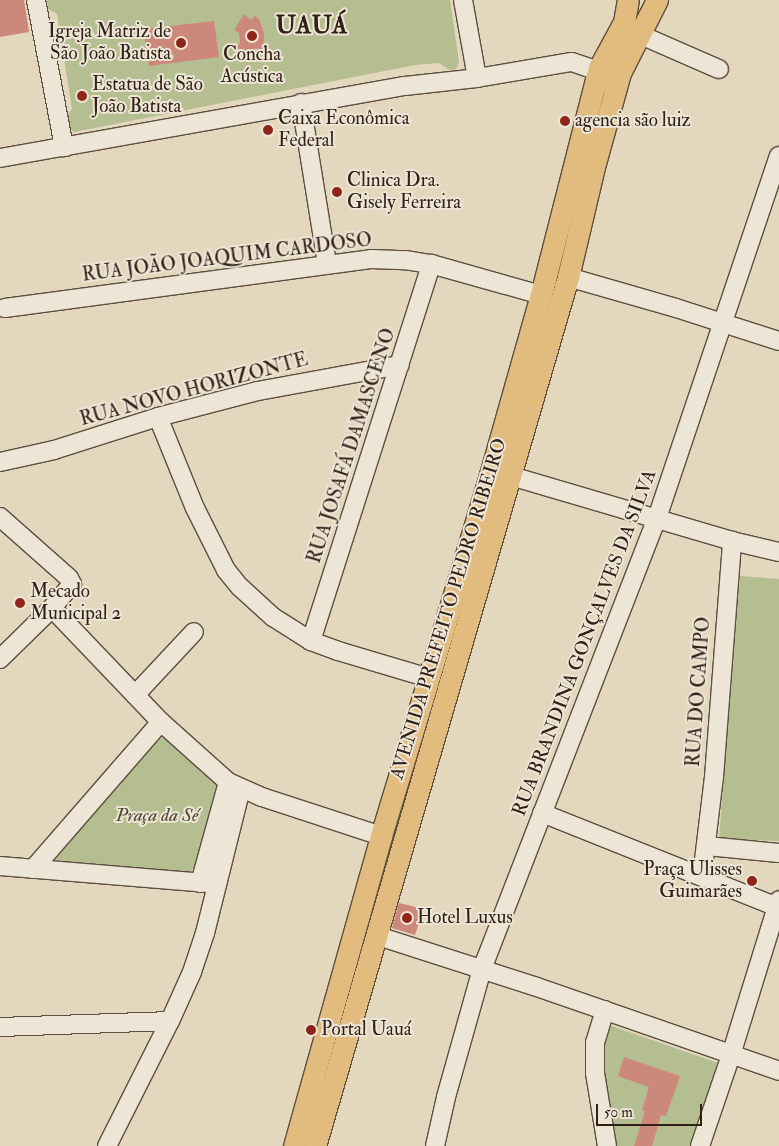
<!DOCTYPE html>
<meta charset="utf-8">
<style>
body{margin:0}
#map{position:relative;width:779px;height:1146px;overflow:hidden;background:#e3d7be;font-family:"IM FELL Double Pica",serif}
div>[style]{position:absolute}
.green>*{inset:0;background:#b5be90}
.building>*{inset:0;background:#cc887b}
.roads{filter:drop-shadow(1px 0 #5d4e3f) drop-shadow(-1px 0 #5d4e3f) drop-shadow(0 1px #5d4e3f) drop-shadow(0 -1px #5d4e3f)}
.minor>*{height:18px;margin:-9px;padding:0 9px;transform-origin:9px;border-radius:9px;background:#ede5d5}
.major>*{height:21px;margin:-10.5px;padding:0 10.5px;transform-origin:10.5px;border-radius:10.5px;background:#e2bc7f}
.dots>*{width:14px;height:14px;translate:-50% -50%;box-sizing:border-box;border:2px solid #ede5d5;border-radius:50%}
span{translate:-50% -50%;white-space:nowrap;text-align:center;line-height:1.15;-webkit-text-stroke:4px #ede5d5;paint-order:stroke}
.poi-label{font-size:19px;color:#302015}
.right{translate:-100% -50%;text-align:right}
.left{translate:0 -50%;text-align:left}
.street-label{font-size:19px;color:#302015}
.park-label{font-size:19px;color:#514834;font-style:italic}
.district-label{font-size:24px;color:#302015;font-weight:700;letter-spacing:1px}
.scale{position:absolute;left:596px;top:1104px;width:106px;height:22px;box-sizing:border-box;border:2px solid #302015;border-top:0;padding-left:6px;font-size:15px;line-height:18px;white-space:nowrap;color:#302015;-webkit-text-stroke:4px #ede5d5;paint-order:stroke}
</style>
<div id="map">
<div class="green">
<div style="clip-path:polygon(47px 0,450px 0,459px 62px,456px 69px,449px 70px,439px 63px,415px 65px,74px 132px,67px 127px,65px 118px,72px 109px,57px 14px,48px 9px)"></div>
<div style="clip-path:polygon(740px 576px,779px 579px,779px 841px,719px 839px)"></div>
<div style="clip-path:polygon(166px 738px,218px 786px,199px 862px,190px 872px,59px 864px,56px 858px,57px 853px,152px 739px)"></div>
<div style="clip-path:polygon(609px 1025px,721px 1064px,693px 1146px,615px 1146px,601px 1065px)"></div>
</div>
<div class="building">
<div style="clip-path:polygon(0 0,24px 0,29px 32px,0 37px)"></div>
<div style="clip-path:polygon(244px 14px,251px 20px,255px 16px,259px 19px,264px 34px,263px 50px,255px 48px,251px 58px,237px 47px,240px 43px,239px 33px,234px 30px)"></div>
<div style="clip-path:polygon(214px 21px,219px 57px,149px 66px,143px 29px)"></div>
<div style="clip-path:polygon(399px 903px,424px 909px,415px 935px,392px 928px)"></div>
<div style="clip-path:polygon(624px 1057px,680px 1076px,666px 1116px,661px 1115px,652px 1146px,634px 1146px,645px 1111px,642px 1110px,649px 1087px,618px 1076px)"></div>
</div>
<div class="roads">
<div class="minor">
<div style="left:36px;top:0;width:150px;rotate:79.2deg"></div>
<div style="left:463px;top:0;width:79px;rotate:79.8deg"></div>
<div style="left:641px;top:35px;width:85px;rotate:23.6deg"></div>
<div style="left:301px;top:103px;width:163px;rotate:80.8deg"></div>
<div style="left:0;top:158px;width:411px;rotate:-10.1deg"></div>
<div style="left:405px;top:86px;width:72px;rotate:-6.3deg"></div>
<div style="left:477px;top:78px;width:96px;rotate:-9.6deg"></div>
<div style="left:572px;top:62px;width:28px;rotate:19deg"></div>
<div style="left:568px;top:277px;width:112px;rotate:16deg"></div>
<div style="left:676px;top:308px;width:108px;rotate:17.8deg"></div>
<div style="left:5px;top:308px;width:369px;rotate:-7.6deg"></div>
<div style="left:371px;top:259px;width:34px;rotate:2deg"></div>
<div style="left:405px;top:260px;width:26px;rotate:9deg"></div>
<div style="left:431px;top:264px;width:114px;rotate:15.7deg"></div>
<div style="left:158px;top:417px;width:98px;rotate:67.9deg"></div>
<div style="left:195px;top:508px;width:69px;rotate:63.4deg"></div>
<div style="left:226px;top:570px;width:22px;rotate:51deg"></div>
<div style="left:240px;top:587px;width:45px;rotate:42.3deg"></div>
<div style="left:273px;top:617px;width:45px;rotate:32.3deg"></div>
<div style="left:311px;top:641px;width:29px;rotate:20deg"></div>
<div style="left:338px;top:651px;width:95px;rotate:16.5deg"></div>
<div style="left:0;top:462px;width:55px;rotate:-12.5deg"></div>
<div style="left:54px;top:450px;width:109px;rotate:-17.6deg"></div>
<div style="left:158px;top:417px;width:103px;rotate:-14.6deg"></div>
<div style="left:258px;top:391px;width:144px;rotate:-10.4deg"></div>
<div style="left:511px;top:476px;width:230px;rotate:16.4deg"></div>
<div style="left:732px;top:541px;width:48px;rotate:13.2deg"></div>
<div style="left:0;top:517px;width:92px;rotate:41.5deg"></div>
<div style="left:69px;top:578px;width:7px;rotate:63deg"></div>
<div style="left:72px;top:584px;width:31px;rotate:130deg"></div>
<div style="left:52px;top:608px;width:73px;rotate:135.6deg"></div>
<div style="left:52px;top:608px;width:158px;rotate:46.3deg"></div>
<div style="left:161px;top:722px;width:90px;rotate:41.8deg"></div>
<div style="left:228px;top:782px;width:37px;rotate:24deg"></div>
<div style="left:262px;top:797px;width:125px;rotate:18.1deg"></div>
<div style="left:311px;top:641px;width:396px;rotate:-72.3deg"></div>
<div style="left:135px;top:695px;width:86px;rotate:-46.9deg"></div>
<div style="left:542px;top:813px;width:253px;rotate:21.8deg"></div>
<div style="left:707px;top:846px;width:72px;rotate:5.6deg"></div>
<div style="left:0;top:866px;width:218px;rotate:4.7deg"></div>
<div style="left:33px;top:869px;width:195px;rotate:-49deg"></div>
<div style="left:702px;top:876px;width:100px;rotate:-83.1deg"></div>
<div style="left:714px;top:777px;width:237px;rotate:-85.6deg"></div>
<div style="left:200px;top:883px;width:105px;rotate:-74.5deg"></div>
<div style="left:378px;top:936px;width:164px;rotate:17.8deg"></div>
<div style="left:534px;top:986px;width:259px;rotate:19.1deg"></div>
<div style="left:605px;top:1010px;width:34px;rotate:107deg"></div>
<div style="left:595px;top:1042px;width:31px;rotate:90deg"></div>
<div style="left:595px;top:1073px;width:74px;rotate:80.7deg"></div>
<div style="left:0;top:1027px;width:170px;rotate:-2deg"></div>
<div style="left:107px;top:1146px;width:140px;rotate:-63.3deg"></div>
<div style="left:170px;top:1021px;width:54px;rotate:-65.8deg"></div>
<div style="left:192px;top:972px;width:41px;rotate:-71.6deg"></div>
<div style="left:205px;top:933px;width:148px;rotate:-76deg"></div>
<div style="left:435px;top:1146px;width:50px;rotate:-77.3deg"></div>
<div style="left:446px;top:1097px;width:133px;rotate:-74.3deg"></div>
<div style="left:482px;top:969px;width:484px;rotate:-68.8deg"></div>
<div style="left:657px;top:518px;width:382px;rotate:-71.4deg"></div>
<div style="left:700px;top:1146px;width:96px;rotate:-71.2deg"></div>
<div style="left:731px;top:1055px;width:162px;rotate:-72.8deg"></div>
</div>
<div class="major">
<div style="left:599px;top:68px;width:52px;rotate:-61.5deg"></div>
<div style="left:624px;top:22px;width:22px;rotate:-80deg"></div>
<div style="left:620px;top:73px;width:82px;rotate:-63.1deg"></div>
<div style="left:294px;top:1146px;width:322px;rotate:-74.3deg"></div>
<div style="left:381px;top:836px;width:377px;rotate:-73.2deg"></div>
<div style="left:490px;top:475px;width:187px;rotate:-74.2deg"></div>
<div style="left:541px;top:295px;width:231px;rotate:-75.7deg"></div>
<div style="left:315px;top:1146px;width:905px;rotate:-73.77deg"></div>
<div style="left:568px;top:277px;width:113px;rotate:-76.7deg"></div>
<div style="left:594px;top:167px;width:98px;rotate:-74.5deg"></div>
<div style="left:620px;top:73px;width:8px;rotate:-104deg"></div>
<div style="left:618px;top:65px;width:6px;rotate:-141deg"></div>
<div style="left:613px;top:61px;width:8px;rotate:180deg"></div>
<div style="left:605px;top:61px;width:9px;rotate:131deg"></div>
<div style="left:599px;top:68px;width:8px;rotate:90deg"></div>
<div style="left:599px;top:76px;width:6px;rotate:51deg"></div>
<div style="left:603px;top:81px;width:8px;rotate:7deg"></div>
<div style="left:611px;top:82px;width:9px;rotate:-32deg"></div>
</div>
</div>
<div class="dots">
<div style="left:252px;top:36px;background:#8f2418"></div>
<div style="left:181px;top:43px;background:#8f2418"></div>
<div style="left:82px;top:96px;background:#8f2418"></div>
<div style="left:565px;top:121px;background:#8f2418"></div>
<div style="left:268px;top:130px;background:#8f2418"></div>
<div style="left:337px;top:192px;background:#8f2418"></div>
<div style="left:20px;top:603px;background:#8f2418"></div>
<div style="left:752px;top:881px;background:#8f2418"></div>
<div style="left:407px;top:918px;background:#8f2418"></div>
<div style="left:311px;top:1030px;background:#8f2418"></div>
</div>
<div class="poi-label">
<span class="right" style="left:171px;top:43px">Igreja Matriz de<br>São João Batista</span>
<span style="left:252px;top:66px">Concha<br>Acústica</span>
<span class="left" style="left:92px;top:96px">Estatua de São<br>João Batista</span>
<span class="left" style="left:278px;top:130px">Caixa Econômica<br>Federal</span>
<span class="left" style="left:575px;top:121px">agencia são luiz</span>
<span class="left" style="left:347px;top:192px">Clinica Dra.<br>Gisely Ferreira</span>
<span class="left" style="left:30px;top:603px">Mecado<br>Municipal 2</span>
<span class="right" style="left:742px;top:881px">Praça Ulisses<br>Guimarães</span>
<span class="left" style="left:417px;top:918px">Hotel Luxus</span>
<span class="left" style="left:321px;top:1030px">Portal Uauá</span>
</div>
<div class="street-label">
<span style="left:227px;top:258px;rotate:-7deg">RUA JOÃO JOAQUIM CARDOSO</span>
<span style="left:194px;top:390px;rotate:-15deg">RUA NOVO HORIZONTE</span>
<span style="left:352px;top:446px;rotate:-72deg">RUA JOSAFÁ DAMASCENO</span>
<span style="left:449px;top:609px;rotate:-73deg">AVENIDA PREFEITO PEDRO RIBEIRO</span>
<span style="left:585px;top:643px;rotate:-69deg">RUA BRANDINA GONÇALVES DA SILVA</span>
<span style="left:699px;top:692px;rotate:-86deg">RUA DO CAMPO</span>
</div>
<div class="park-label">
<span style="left:157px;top:816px">Praça da Sé</span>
</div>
<div class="district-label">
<span style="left:312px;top:26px">UAUÁ</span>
</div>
<div class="scale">50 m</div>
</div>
